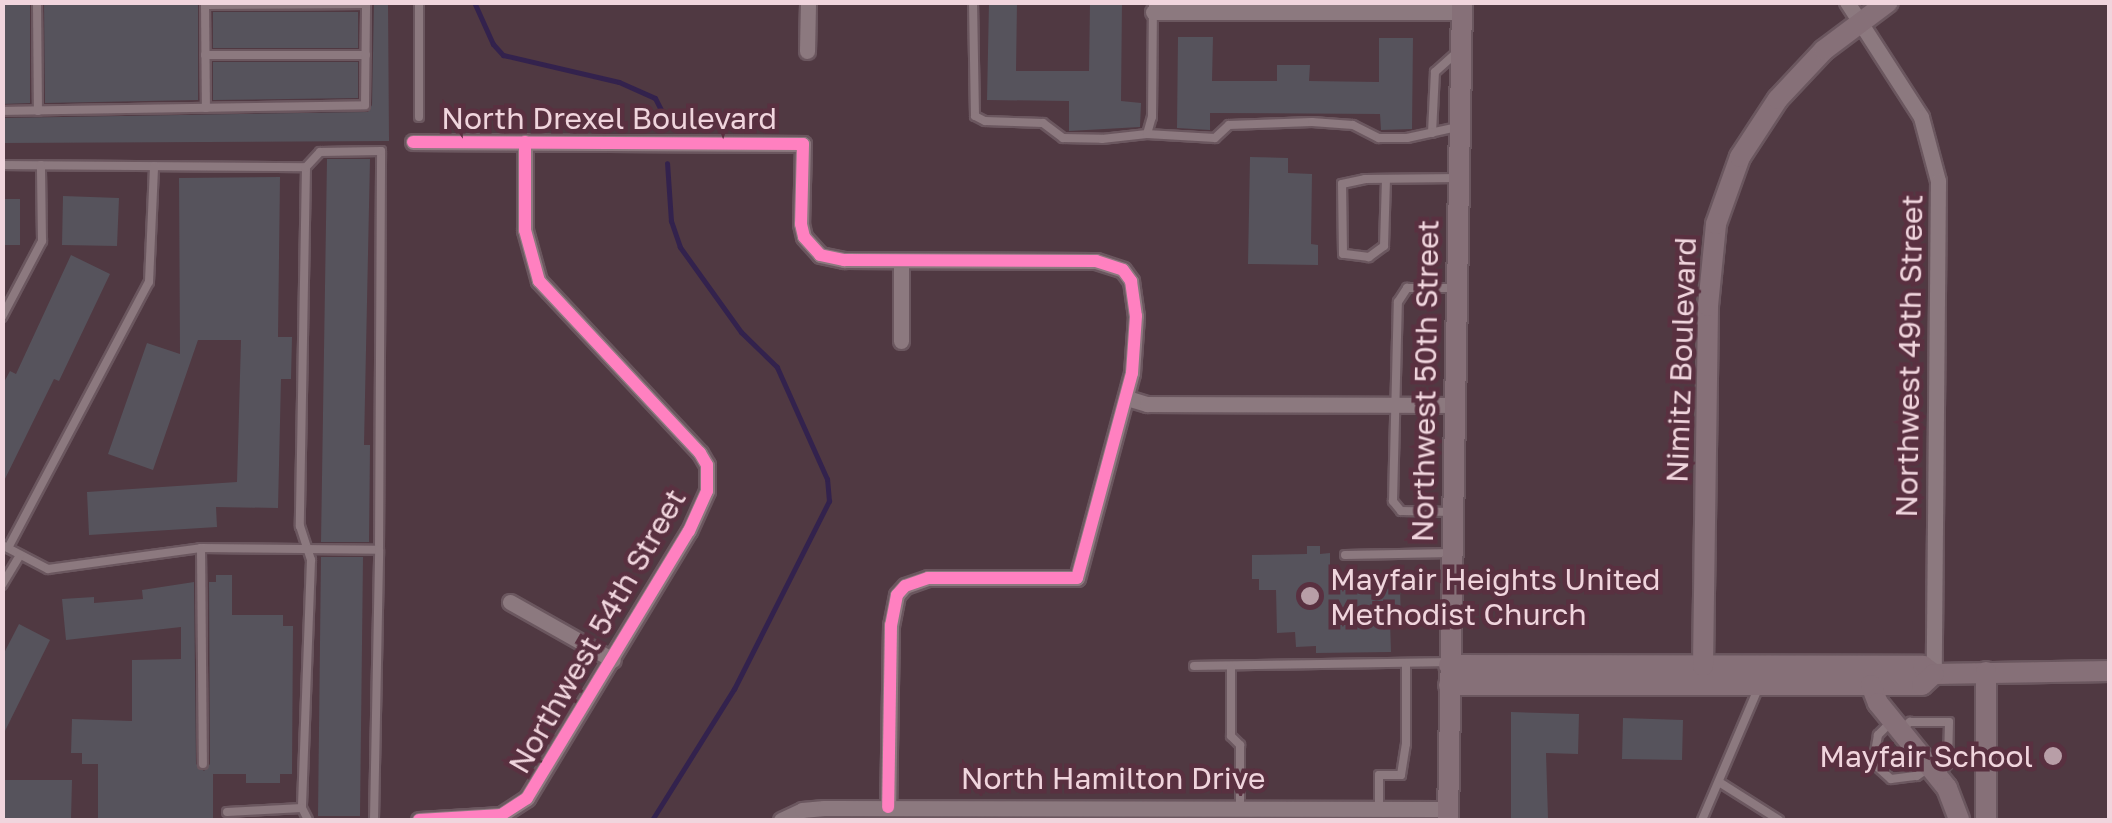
<!DOCTYPE html>
<style>
body{margin:0}
#map{position:relative;width:2112px;height:823px;overflow:hidden;background:#503942;font-family:"Golos Text",sans-serif}
div>[style]{position:absolute}
.stream>*{height:5px;margin:-2.5px;padding:0 2.5px;transform-origin:2.5px;border-radius:2.5px;background:#33224d}
.building>*{inset:0;background:#56535c}
.roads{filter:drop-shadow(2px 0 #6b575f) drop-shadow(-2px 0 #6b575f) drop-shadow(0 2px #6b575f) drop-shadow(0 -2px #6b575f)}
.lane>*{height:8px;margin:-4px;padding:0 4px;transform-origin:4px;border-radius:4px;background:#8c797f}
.street>*{height:15px;margin:-7.5px;padding:0 7.5px;transform-origin:7.5px;border-radius:7.5px;background:#8c797f}
.secondary>*{height:20px;margin:-10px;padding:0 10px;transform-origin:10px;border-radius:10px;background:#867078}
.cycleway>*{height:12px;margin:-6px;padding:0 6px;transform-origin:6px;border-radius:6px;background:#ff80c0}
.dots>*{width:28px;height:28px;translate:-50% -50%;box-sizing:border-box;border:5px solid #593040;border-radius:50%}
span{translate:-50% -50%;white-space:nowrap;text-align:center;line-height:1.15;-webkit-text-stroke:9px #593040;paint-order:stroke}
.street-label{font-size:30px;color:#f0d5dd}
.poi-label{font-size:30px;color:#f0d5dd}
.left{translate:0 -50%;text-align:left}
.right{translate:-100% -50%;text-align:right}
.frame{position:absolute;inset:0;border:5px solid #f0d5dd;pointer-events:none}
</style>
<div id="map">
<div class="stream">
<div style="left:474px;top:2px;width:46px;rotate:65.7deg"></div>
<div style="left:493px;top:44px;width:15px;rotate:48deg"></div>
<div style="left:503px;top:55px;width:119px;rotate:13.1deg"></div>
<div style="left:619px;top:82px;width:39px;rotate:24deg"></div>
<div style="left:655px;top:98px;width:29px;rotate:63deg"></div>
<div style="left:652px;top:820px;width:155px;rotate:-58deg"></div>
<div style="left:734px;top:689px;width:211px;rotate:-63.2deg"></div>
<div style="left:829px;top:501px;width:22px;rotate:-95deg"></div>
<div style="left:827px;top:479px;width:123px;rotate:-114.1deg"></div>
<div style="left:777px;top:367px;width:50px;rotate:-135.8deg"></div>
<div style="left:741px;top:332px;width:105px;rotate:-125.7deg"></div>
<div style="left:680px;top:247px;width:28px;rotate:-109deg"></div>
<div style="left:671px;top:221px;width:58px;rotate:-93.9deg"></div>
</div>
<div class="building">
<div style="clip-path:polygon(2px 2px,30px 2px,30px 103px,2px 104px)"></div>
<div style="clip-path:polygon(44px 2px,198px 2px,198px 100px,45px 103px)"></div>
<div style="clip-path:polygon(374px 2px,388px 2px,389px 141px,2px 143px,2px 118px,368px 112px,372px 105px)"></div>
<div style="clip-path:polygon(989px 2px,1017px 2px,1016px 71px,1089px 71px,1090px 2px,1122px 2px,1121px 101px,1141px 103px,1140px 127px,1069px 131px,1069px 101px,987px 100px)"></div>
<div style="clip-path:polygon(213px 12px,358px 12px,358px 48px,213px 48px)"></div>
<div style="clip-path:polygon(1178px 37px,1213px 37px,1212px 81px,1277px 81px,1277px 65px,1310px 65px,1309px 81px,1379px 82px,1379px 38px,1413px 38px,1412px 129px,1381px 130px,1380px 114px,1210px 113px,1210px 130px,1177px 128px)"></div>
<div style="clip-path:polygon(213px 62px,358px 62px,358px 98px,213px 100px)"></div>
<div style="clip-path:polygon(1250px 157px,1288px 158px,1288px 173px,1312px 174px,1311px 244px,1318px 245px,1318px 265px,1248px 264px)"></div>
<div style="clip-path:polygon(327px 159px,370px 159px,364px 445px,370px 445px,369px 542px,321px 542px)"></div>
<div style="clip-path:polygon(280px 177px,278px 337px,292px 337px,291px 379px,281px 379px,278px 508px,216px 507px,217px 527px,89px 535px,87px 492px,237px 482px,241px 340px,198px 340px,153px 470px,108px 454px,147px 343px,180px 354px,179px 178px)"></div>
<div style="clip-path:polygon(63px 196px,119px 198px,117px 246px,62px 245px)"></div>
<div style="clip-path:polygon(5px 199px,20px 199px,20px 245px,2px 245px)"></div>
<div style="clip-path:polygon(71px 255px,110px 274px,59px 381px,54px 379px,2px 485px,2px 386px,10px 371px,16px 374px)"></div>
<div style="clip-path:polygon(1307px 546px,1320px 546px,1320px 554px,1330px 553px,1330px 581px,1351px 581px,1351px 590px,1400px 588px,1401px 620px,1390px 621px,1391px 652px,1316px 653px,1316px 646px,1296px 647px,1295px 632px,1277px 633px,1276px 590px,1259px 590px,1259px 579px,1252px 579px,1252px 555px,1307px 554px)"></div>
<div style="clip-path:polygon(321px 557px,363px 557px,360px 816px,318px 816px)"></div>
<div style="clip-path:polygon(216px 575px,232px 575px,232px 615px,283px 615px,283px 626px,293px 626px,292px 774px,280px 774px,280px 783px,246px 783px,246px 774px,213px 774px,213px 820px,98px 820px,98px 764px,82px 764px,82px 753px,71px 753px,72px 719px,132px 721px,132px 660px,181px 659px,181px 627px,66px 640px,62px 599px,94px 597px,94px 603px,143px 599px,142px 590px,194px 582px,196px 764px,204px 771px,210px 764px,209px 582px,216px 582px)"></div>
<div style="clip-path:polygon(19px 624px,50px 640px,2px 737px,2px 657px)"></div>
<div style="clip-path:polygon(1511px 712px,1579px 714px,1578px 754px,1546px 753px,1548px 818px,1511px 818px)"></div>
<div style="clip-path:polygon(1623px 718px,1683px 720px,1682px 760px,1622px 759px)"></div>
<div style="clip-path:polygon(2px 780px,72px 780px,71px 820px,2px 820px)"></div>
</div>
<div class="roads">
<div class="lane">
<div style="left:37px;top:2px;width:109px;rotate:89.5deg"></div>
<div style="left:205px;top:2px;width:106px;rotate:89.5deg"></div>
<div style="left:973px;top:2px;width:114px;rotate:89deg"></div>
<div style="left:975px;top:116px;width:11px;rotate:27deg"></div>
<div style="left:985px;top:121px;width:58px;rotate:2deg"></div>
<div style="left:1043px;top:123px;width:25px;rotate:37deg"></div>
<div style="left:1063px;top:138px;width:39px;rotate:1deg"></div>
<div style="left:1102px;top:139px;width:45px;rotate:-6.3deg"></div>
<div style="left:1147px;top:134px;width:18px;rotate:-74deg"></div>
<div style="left:1152px;top:117px;width:115px;rotate:-89.5deg"></div>
<div style="left:205px;top:5px;width:161px;rotate:-0.4deg"></div>
<div style="left:205px;top:55px;width:161px"></div>
<div style="left:2px;top:111px;width:363px;rotate:-0.9deg"></div>
<div style="left:365px;top:105px;width:103px;rotate:-89.4deg"></div>
<div style="left:419px;top:117px;width:115px;rotate:-90deg"></div>
<div style="left:1432px;top:133px;width:61px;rotate:-87.2deg"></div>
<div style="left:1435px;top:72px;width:30px;rotate:-42deg"></div>
<div style="left:1147px;top:134px;width:68px;rotate:3.4deg"></div>
<div style="left:1215px;top:138px;width:19px;rotate:-43deg"></div>
<div style="left:1229px;top:125px;width:83px;rotate:-2.1deg"></div>
<div style="left:1312px;top:122px;width:41px;rotate:4.2deg"></div>
<div style="left:1353px;top:125px;width:29px;rotate:27deg"></div>
<div style="left:1379px;top:138px;width:28px"></div>
<div style="left:1407px;top:138px;width:51px;rotate:-12.4deg"></div>
<div style="left:2px;top:165px;width:304px;rotate:0.4deg"></div>
<div style="left:306px;top:167px;width:359px;rotate:91deg"></div>
<div style="left:300px;top:526px;width:36px;rotate:72deg"></div>
<div style="left:311px;top:560px;width:248px;rotate:92.1deg"></div>
<div style="left:302px;top:808px;width:13px;rotate:63deg"></div>
<div style="left:1386px;top:179px;width:67px;rotate:91.7deg"></div>
<div style="left:1384px;top:246px;width:19px;rotate:144deg"></div>
<div style="left:1369px;top:257px;width:26px;rotate:-173deg"></div>
<div style="left:1343px;top:254px;width:70px;rotate:-90.8deg"></div>
<div style="left:1342px;top:184px;width:24px;rotate:-12deg"></div>
<div style="left:1365px;top:179px;width:94px;rotate:-0.6deg"></div>
<div style="left:2px;top:317px;width:86px;rotate:-62.2deg"></div>
<div style="left:42px;top:241px;width:76px;rotate:-90.8deg"></div>
<div style="left:1453px;top:512px;width:52px;rotate:-178.9deg"></div>
<div style="left:1401px;top:511px;width:13px;rotate:-129deg"></div>
<div style="left:1393px;top:501px;width:199px;rotate:-88.6deg"></div>
<div style="left:1398px;top:302px;width:17px;rotate:-57deg"></div>
<div style="left:1407px;top:288px;width:46px"></div>
<div style="left:2px;top:545px;width:52px;rotate:27.6deg"></div>
<div style="left:48px;top:569px;width:154px;rotate:-7.8deg"></div>
<div style="left:201px;top:548px;width:178px;rotate:0.6deg"></div>
<div style="left:379px;top:550px;width:399px;rotate:-89.7deg"></div>
<div style="left:381px;top:151px;width:61px;rotate:179.1deg"></div>
<div style="left:320px;top:152px;width:21px;rotate:133deg"></div>
<div style="left:8px;top:548px;width:301px;rotate:-62.1deg"></div>
<div style="left:149px;top:282px;width:116px;rotate:-87.5deg"></div>
<div style="left:201px;top:548px;width:216px;rotate:89.5deg"></div>
<div style="left:1345px;top:555px;width:107px;rotate:-1.1deg"></div>
<div style="left:2px;top:585px;width:35px;rotate:-59deg"></div>
<div style="left:1194px;top:666px;width:255px;rotate:-0.9deg"></div>
<div style="left:1231px;top:666px;width:70px;rotate:90deg"></div>
<div style="left:1231px;top:736px;width:13px;rotate:45deg"></div>
<div style="left:1240px;top:745px;width:63px;rotate:90deg"></div>
<div style="left:1892px;top:721px;width:20px;rotate:135deg"></div>
<div style="left:1878px;top:735px;width:28px;rotate:100deg"></div>
<div style="left:1873px;top:763px;width:24px;rotate:42deg"></div>
<div style="left:1891px;top:779px;width:26px;rotate:-7deg"></div>
<div style="left:1917px;top:776px;width:16px;rotate:-35deg"></div>
<div style="left:1900px;top:730px;width:13px;rotate:-39deg"></div>
<div style="left:1910px;top:722px;width:39px"></div>
<div style="left:1949px;top:722px;width:42px;rotate:91.4deg"></div>
<div style="left:1948px;top:764px;width:16px;rotate:130deg"></div>
<div style="left:1719px;top:782px;width:71px;rotate:32.3deg"></div>
<div style="left:1379px;top:809px;width:34px;rotate:-90deg"></div>
<div style="left:1379px;top:775px;width:22px"></div>
<div style="left:1401px;top:775px;width:31px;rotate:-81deg"></div>
<div style="left:1406px;top:744px;width:79px;rotate:-90deg"></div>
<div style="left:227px;top:812px;width:75px;rotate:-3.1deg"></div>
<div style="left:374px;top:820px;width:270px;rotate:-88.9deg"></div>
<div style="left:1702px;top:820px;width:142px;rotate:-66.9deg"></div>
</div>
<div class="street">
<div style="left:1847px;top:2px;width:137px;rotate:57.2deg"></div>
<div style="left:1921px;top:117px;width:66px;rotate:75.1deg"></div>
<div style="left:1938px;top:181px;width:493px;rotate:90.5deg"></div>
<div style="left:1153px;top:12px;width:309px"></div>
<div style="left:807px;top:51px;width:49px;rotate:-88.8deg"></div>
<div style="left:413px;top:142px;width:390px;rotate:0.3deg"></div>
<div style="left:803px;top:144px;width:80px;rotate:91.4deg"></div>
<div style="left:801px;top:224px;width:13px;rotate:77deg"></div>
<div style="left:804px;top:237px;width:24px;rotate:48deg"></div>
<div style="left:820px;top:255px;width:25px;rotate:12deg"></div>
<div style="left:844px;top:260px;width:252px;rotate:0.2deg"></div>
<div style="left:1096px;top:261px;width:28px;rotate:18deg"></div>
<div style="left:1123px;top:270px;width:14px;rotate:54deg"></div>
<div style="left:1131px;top:281px;width:35px;rotate:82deg"></div>
<div style="left:1136px;top:316px;width:57px;rotate:94deg"></div>
<div style="left:1132px;top:373px;width:212px;rotate:105deg"></div>
<div style="left:1077px;top:578px;width:149px;rotate:180deg"></div>
<div style="left:928px;top:578px;width:24px;rotate:161deg"></div>
<div style="left:905px;top:586px;width:12px;rotate:132deg"></div>
<div style="left:897px;top:595px;width:31px;rotate:101deg"></div>
<div style="left:891px;top:625px;width:182px;rotate:90.9deg"></div>
<div style="left:901px;top:341px;width:80px;rotate:-90deg"></div>
<div style="left:1127px;top:398px;width:21px;rotate:17deg"></div>
<div style="left:1147px;top:404px;width:309px;rotate:0.2deg"></div>
<div style="left:510px;top:602px;width:118px;rotate:29.4deg"></div>
<div style="left:419px;top:820px;width:82px;rotate:-3.5deg"></div>
<div style="left:501px;top:815px;width:31px;rotate:-33deg"></div>
<div style="left:527px;top:798px;width:312px;rotate:-58.8deg"></div>
<div style="left:689px;top:531px;width:44px;rotate:-65.8deg"></div>
<div style="left:707px;top:491px;width:26px;rotate:-90deg"></div>
<div style="left:707px;top:465px;width:14px;rotate:-120deg"></div>
<div style="left:700px;top:453px;width:236px;rotate:-133.1deg"></div>
<div style="left:539px;top:281px;width:53px;rotate:-105.4deg"></div>
<div style="left:525px;top:230px;width:88px;rotate:-90deg"></div>
<div style="left:781px;top:820px;width:23px;rotate:-25deg"></div>
<div style="left:802px;top:810px;width:22px;rotate:-5deg"></div>
<div style="left:824px;top:808px;width:624px;rotate:0.09deg"></div>
</div>
<div class="secondary">
<div style="left:1449px;top:665px;width:474px;rotate:0.1deg"></div>
<div style="left:1923px;top:666px;width:14px;rotate:36deg"></div>
<div style="left:1934px;top:674px;width:176px;rotate:-1deg"></div>
<div style="left:1703px;top:666px;width:360px;rotate:-89.2deg"></div>
<div style="left:1708px;top:306px;width:82px;rotate:-84.4deg"></div>
<div style="left:1716px;top:224px;width:71px;rotate:-70.3deg"></div>
<div style="left:1740px;top:157px;width:69px;rotate:-56.8deg"></div>
<div style="left:1778px;top:99px;width:67px;rotate:-46.8deg"></div>
<div style="left:1824px;top:50px;width:80px;rotate:-36.9deg"></div>
<div style="left:1449px;top:685px;width:473px"></div>
<div style="left:1922px;top:685px;width:16px;rotate:-43deg"></div>
<div style="left:1871px;top:685px;width:19px;rotate:69deg"></div>
<div style="left:1878px;top:703px;width:109px;rotate:50.9deg"></div>
<div style="left:1947px;top:788px;width:34px;rotate:69deg"></div>
<div style="left:1448px;top:820px;width:818px;rotate:-89.02deg"></div>
<div style="left:1986px;top:820px;width:148px;rotate:-90deg"></div>
</div>
</div>
<div class="cycleway">
<div style="left:413px;top:142px;width:390px;rotate:0.3deg"></div>
<div style="left:803px;top:144px;width:80px;rotate:91.4deg"></div>
<div style="left:801px;top:224px;width:13px;rotate:77deg"></div>
<div style="left:804px;top:237px;width:24px;rotate:48deg"></div>
<div style="left:820px;top:255px;width:25px;rotate:12deg"></div>
<div style="left:844px;top:260px;width:252px;rotate:0.2deg"></div>
<div style="left:1096px;top:261px;width:28px;rotate:18deg"></div>
<div style="left:1123px;top:270px;width:14px;rotate:54deg"></div>
<div style="left:1131px;top:281px;width:35px;rotate:82deg"></div>
<div style="left:1136px;top:316px;width:57px;rotate:94deg"></div>
<div style="left:1132px;top:373px;width:212px;rotate:105deg"></div>
<div style="left:1077px;top:578px;width:149px;rotate:180deg"></div>
<div style="left:928px;top:578px;width:24px;rotate:161deg"></div>
<div style="left:905px;top:586px;width:12px;rotate:132deg"></div>
<div style="left:897px;top:595px;width:31px;rotate:101deg"></div>
<div style="left:891px;top:625px;width:182px;rotate:90.9deg"></div>
<div style="left:419px;top:820px;width:82px;rotate:-3.5deg"></div>
<div style="left:501px;top:815px;width:31px;rotate:-33deg"></div>
<div style="left:527px;top:798px;width:312px;rotate:-58.8deg"></div>
<div style="left:689px;top:531px;width:44px;rotate:-65.8deg"></div>
<div style="left:707px;top:491px;width:26px;rotate:-90deg"></div>
<div style="left:707px;top:465px;width:14px;rotate:-120deg"></div>
<div style="left:700px;top:453px;width:236px;rotate:-133.1deg"></div>
<div style="left:539px;top:281px;width:53px;rotate:-105.4deg"></div>
<div style="left:525px;top:230px;width:88px;rotate:-90deg"></div>
</div>
<div class="dots">
<div style="left:1310px;top:596px;background:#b89ea7"></div>
<div style="left:2053px;top:756px;background:#b89ea7"></div>
</div>
<div class="street-label">
<span style="left:609px;top:118px">North Drexel Boulevard</span>
<span style="left:1909px;top:356px;rotate:-89deg">Northwest 49th Street</span>
<span style="left:1681px;top:360px;rotate:-88deg">Nimitz Boulevard</span>
<span style="left:1425px;top:381px;rotate:-89deg">Northwest 50th Street</span>
<span style="left:597px;top:631px;rotate:-60deg">Northwest 54th Street</span>
<span style="left:1113px;top:778px">North Hamilton Drive</span>
</div>
<div class="poi-label">
<span class="left" style="left:1330px;top:596px">Mayfair Heights United<br>Methodist Church</span>
<span class="right" style="left:2033px;top:756px">Mayfair School</span>
</div>
<div class="frame"></div>
</div>
